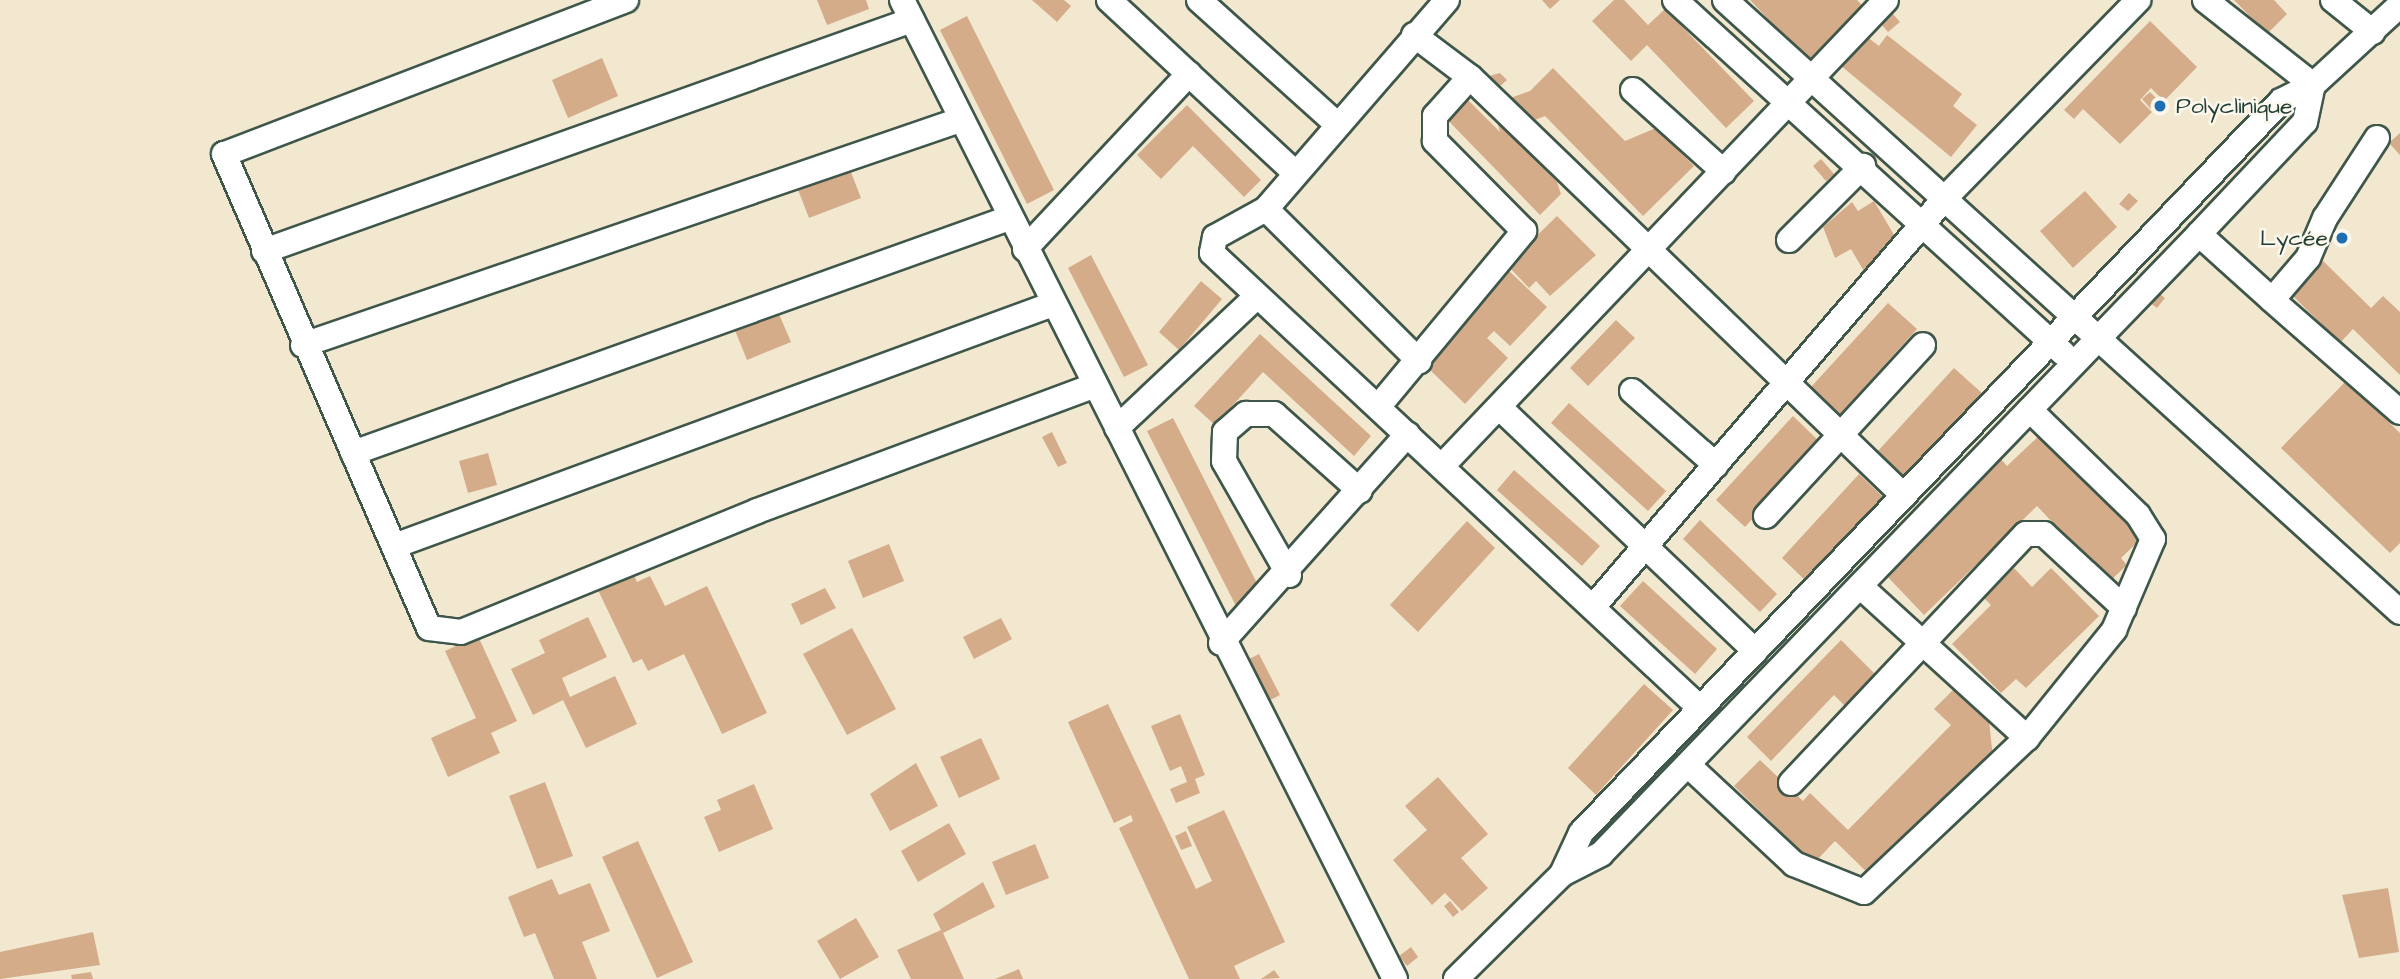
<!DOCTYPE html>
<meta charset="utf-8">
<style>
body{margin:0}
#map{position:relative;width:2400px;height:979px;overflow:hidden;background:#f2e8cf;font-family:"Architects Daughter",sans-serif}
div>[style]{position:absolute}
.building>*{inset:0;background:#d4ac8a}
.roads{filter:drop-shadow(2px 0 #3f574b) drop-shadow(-2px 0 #3f574b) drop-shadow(0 2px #3f574b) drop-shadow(0 -2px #3f574b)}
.minor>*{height:24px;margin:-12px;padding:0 12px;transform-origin:12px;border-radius:12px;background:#fff}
.dots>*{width:19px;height:19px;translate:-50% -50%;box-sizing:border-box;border:4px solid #fbf7ec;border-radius:50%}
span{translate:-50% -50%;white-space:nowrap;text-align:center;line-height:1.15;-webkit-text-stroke:5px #fbf7ec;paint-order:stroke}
.poi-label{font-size:23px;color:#1f3d34}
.left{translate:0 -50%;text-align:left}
.right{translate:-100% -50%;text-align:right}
</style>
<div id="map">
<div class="building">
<div style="clip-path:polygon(817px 0,866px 0,869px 9px,827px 25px)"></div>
<div style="clip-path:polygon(1032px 0,1064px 0,1071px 6px,1057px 22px)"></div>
<div style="clip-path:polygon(1542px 0,1560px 0,1550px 9px)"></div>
<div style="clip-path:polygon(1614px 0,1624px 0,1648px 25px,1665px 9px,1754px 101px,1726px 128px,1647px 45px,1631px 61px,1592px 21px)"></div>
<div style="clip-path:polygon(1750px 0,1857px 0,1867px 10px,1812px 65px)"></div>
<div style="clip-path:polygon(2234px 0,2274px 0,2287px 14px,2267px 34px)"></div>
<div style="clip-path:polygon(1893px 14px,1900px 22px,1888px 32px,1881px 24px)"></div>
<div style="clip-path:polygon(967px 16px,1054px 190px,1027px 204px,940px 30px)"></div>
<div style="clip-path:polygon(2150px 21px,2197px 67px,2164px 101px,2151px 88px,2140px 100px,2152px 112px,2120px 144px,2083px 109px,2074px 119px,2064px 110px)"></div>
<div style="clip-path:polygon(1858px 30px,1879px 46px,1887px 35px,1962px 94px,1953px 106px,1977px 125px,1951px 157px,1834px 60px)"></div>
<div style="clip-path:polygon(602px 58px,618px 96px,568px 118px,552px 80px)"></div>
<div style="clip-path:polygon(1553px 68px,1625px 141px,1656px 128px,1694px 166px,1643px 216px,1545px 116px,1507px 131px,1557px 182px,1561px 194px,1540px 215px,1433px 105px,1453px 85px,1500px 132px,1486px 77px,1500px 73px,1507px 80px,1499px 87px,1510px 98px,1530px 91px)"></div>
<div style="clip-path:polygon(2150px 92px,2160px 102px,2151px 109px,2142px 99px)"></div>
<div style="clip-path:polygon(1187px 105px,1261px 180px,1244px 197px,1193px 146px,1161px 179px,1137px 155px)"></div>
<div style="clip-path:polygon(2400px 133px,2400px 155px,2389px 143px)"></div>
<div style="clip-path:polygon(842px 149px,861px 198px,809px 218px,790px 169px)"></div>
<div style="clip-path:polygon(1821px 159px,1834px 174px,1826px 181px,1813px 166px)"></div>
<div style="clip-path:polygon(2085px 191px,2117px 227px,2073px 268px,2040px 231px)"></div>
<div style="clip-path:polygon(2129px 193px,2138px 201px,2128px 211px,2119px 204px)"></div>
<div style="clip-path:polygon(1874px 201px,1903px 250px,1865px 273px,1851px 249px,1835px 258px,1823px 227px,1852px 202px,1858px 211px)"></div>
<div style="clip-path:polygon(1557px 216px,1596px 255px,1550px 296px,1536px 281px,1529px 288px,1507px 265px)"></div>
<div style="clip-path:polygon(1091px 255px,1148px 365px,1124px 377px,1068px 268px)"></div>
<div style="clip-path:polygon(2318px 256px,2371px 308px,2383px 296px,2400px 312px,2400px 375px,2353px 329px,2340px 343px,2286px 289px)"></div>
<div style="clip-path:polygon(1508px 270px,1547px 307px,1510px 346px,1494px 331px,1487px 338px,1508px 358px,1465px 404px,1426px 366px)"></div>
<div style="clip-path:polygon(1201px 281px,1222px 299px,1179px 350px,1159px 332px)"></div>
<div style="clip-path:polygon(2152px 288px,2165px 298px,2157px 308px,2145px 299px)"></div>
<div style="clip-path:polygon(1888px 303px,1917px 329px,1840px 414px,1811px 387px)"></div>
<div style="clip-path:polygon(775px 305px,791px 342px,747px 360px,732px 323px)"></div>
<div style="clip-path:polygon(1616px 320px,1635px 338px,1588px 386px,1570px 368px)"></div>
<div style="clip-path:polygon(1260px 334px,1371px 436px,1354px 456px,1263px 372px,1215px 425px,1194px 406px)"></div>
<div style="clip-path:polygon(1954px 368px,1983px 394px,1905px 478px,1877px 452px)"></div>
<div style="clip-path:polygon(2346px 381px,2400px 433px,2400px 543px,2390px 553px,2281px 448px)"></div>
<div style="clip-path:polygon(1569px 403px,1666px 491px,1648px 511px,1551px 423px)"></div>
<div style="clip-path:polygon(1793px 416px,1821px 443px,1745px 527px,1716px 500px)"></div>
<div style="clip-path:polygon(1173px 418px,1262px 593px,1236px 606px,1147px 431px)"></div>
<div style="clip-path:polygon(1052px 432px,1067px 463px,1058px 467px,1042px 437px)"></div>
<div style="clip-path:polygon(2043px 432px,2143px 537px,2121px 558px,2127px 565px,2109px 582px,2037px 506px,1924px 615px,1884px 573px,1998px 456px,2007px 466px)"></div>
<div style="clip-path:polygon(488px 453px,497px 485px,468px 493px,459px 461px)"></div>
<div style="clip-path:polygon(1514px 470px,1600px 546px,1582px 566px,1497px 490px)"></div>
<div style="clip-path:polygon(1859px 474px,1887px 501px,1810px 585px,1782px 558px)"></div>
<div style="clip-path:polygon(1700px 520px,1777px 594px,1760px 612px,1683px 539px)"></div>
<div style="clip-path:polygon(1467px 521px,1495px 548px,1418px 632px,1390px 605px)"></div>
<div style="clip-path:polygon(889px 544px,904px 581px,863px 598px,848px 561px)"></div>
<div style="clip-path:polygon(2014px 568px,2032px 587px,2051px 568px,2099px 616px,2026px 688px,2016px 679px,2001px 693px,1952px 644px,1991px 605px,1984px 598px)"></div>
<div style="clip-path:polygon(632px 571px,637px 582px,650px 576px,665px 606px,707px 586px,767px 713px,722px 734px,684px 654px,648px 671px,642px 659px,633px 663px,597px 588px)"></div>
<div style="clip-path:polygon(1643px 581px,1717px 649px,1695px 674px,1620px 606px)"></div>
<div style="clip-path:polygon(825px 588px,836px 608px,801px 625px,791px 604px)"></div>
<div style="clip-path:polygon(588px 617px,607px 657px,562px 678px,570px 697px,615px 676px,637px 724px,586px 748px,563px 700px,533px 715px,511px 669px,545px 653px,539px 640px)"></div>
<div style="clip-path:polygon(1001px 618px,1012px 639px,974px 659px,963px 637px)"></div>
<div style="clip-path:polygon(852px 628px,896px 709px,847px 735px,803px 654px)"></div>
<div style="clip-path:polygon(478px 636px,517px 721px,491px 733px,500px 753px,448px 777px,431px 738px,476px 718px,445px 651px)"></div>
<div style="clip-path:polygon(1841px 640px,1877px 676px,1846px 707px,1834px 695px,1771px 761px,1747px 737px)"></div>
<div style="clip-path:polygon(1259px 654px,1280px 695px,1261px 705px,1241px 663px)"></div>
<div style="clip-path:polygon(1960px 683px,1988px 711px,1993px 758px,1875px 880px,1835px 841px,1816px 861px,1804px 854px,1734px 786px,1760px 760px,1803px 801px,1810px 793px,1848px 830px,1951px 725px,1934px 709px)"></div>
<div style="clip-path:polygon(1644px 684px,1673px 710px,1596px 795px,1568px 768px)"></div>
<div style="clip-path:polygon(1108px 704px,1196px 889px,1212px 881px,1187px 827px,1224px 810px,1285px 942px,1234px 966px,1240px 979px,1189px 979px,1119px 828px,1133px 821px,1131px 815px,1114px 823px,1068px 722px)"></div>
<div style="clip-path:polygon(1180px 714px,1205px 775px,1195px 779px,1200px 793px,1176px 803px,1170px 789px,1187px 782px,1181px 766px,1170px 771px,1151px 726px)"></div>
<div style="clip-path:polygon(981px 738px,1000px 779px,959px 798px,940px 757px)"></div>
<div style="clip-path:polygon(916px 763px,938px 806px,890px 831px,870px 794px)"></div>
<div style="clip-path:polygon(1438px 777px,1488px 834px,1461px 858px,1488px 888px,1462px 911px,1445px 893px,1432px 905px,1393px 860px,1427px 830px,1405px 806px)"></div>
<div style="clip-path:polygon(545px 782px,573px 856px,537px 869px,509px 796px)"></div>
<div style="clip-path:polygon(754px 784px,773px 829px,719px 852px,704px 817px,721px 810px,717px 800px)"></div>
<div style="clip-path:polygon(949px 823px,966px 854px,918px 882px,901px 851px)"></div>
<div style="clip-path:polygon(1186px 831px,1192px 846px,1181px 850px,1175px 836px)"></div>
<div style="clip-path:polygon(638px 841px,693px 962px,657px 978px,602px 857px)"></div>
<div style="clip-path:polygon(1035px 844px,1049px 878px,1006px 895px,992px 862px)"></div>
<div style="clip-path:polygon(552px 879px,559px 895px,590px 883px,610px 931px,582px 942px,597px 979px,554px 979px,535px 933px,524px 937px,508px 897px)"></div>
<div style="clip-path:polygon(983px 882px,995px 907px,943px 933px,964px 979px,911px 979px,897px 950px,941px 930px,933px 914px)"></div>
<div style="clip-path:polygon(2388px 888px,2399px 952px,2359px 958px,2342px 895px)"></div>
<div style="clip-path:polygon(1450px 901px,1459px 912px,1453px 917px,1444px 906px)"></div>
<div style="clip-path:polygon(856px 918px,879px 957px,840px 979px,817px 941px)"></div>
<div style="clip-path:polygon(93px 932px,100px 965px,0 979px,0 952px)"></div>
<div style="clip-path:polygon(1411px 947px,1418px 957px,1407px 966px,1399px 956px)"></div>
<div style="clip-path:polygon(1019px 969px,1023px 979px,995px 979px)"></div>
<div style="clip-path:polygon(1274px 970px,1280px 978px,1261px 979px)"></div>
<div style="clip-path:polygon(91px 972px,93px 979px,72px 979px,71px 975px)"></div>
</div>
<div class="roads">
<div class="minor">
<div style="left:626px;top:0;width:430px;rotate:159deg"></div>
<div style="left:224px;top:154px;width:516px;rotate:66.61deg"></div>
<div style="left:429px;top:628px;width:32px;rotate:7deg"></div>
<div style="left:461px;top:632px;width:320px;rotate:-22.2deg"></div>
<div style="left:757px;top:511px;width:361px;rotate:-20.4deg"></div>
<div style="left:902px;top:0;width:1096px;rotate:63.27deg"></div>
<div style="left:1109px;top:0;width:255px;rotate:42.9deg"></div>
<div style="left:1199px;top:0;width:187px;rotate:42deg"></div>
<div style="left:1447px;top:0;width:276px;rotate:130.9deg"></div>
<div style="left:1266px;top:209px;width:58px;rotate:151.2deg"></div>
<div style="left:1215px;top:237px;width:16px;rotate:101deg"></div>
<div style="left:1212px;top:253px;width:667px;rotate:43deg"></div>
<div style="left:1675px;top:0;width:525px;rotate:42.3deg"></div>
<div style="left:1725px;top:0;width:911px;rotate:42.2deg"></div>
<div style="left:2205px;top:0;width:137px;rotate:38.2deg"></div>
<div style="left:2333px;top:0;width:51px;rotate:38.7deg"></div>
<div style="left:1414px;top:35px;width:70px;rotate:36.9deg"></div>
<div style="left:1470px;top:77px;width:603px;rotate:43.99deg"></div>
<div style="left:1633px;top:90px;width:122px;rotate:42deg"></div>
<div style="left:2377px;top:138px;width:95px;rotate:123deg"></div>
<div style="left:2325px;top:218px;width:43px;rotate:113deg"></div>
<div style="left:2308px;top:258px;width:55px;rotate:130.6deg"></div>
<div style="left:2272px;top:300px;width:170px;rotate:41.2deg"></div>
<div style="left:1266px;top:209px;width:216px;rotate:44.8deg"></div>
<div style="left:2199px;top:234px;width:98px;rotate:42.1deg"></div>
<div style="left:1789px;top:240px;width:105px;rotate:-45deg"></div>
<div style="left:1025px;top:249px;width:240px;rotate:-46.9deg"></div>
<div style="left:264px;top:251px;width:688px;rotate:-19.62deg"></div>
<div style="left:303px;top:345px;width:694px;rotate:-18.9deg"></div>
<div style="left:1632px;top:391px;width:112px;rotate:41.4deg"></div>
<div style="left:1378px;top:407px;width:229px;rotate:-50.3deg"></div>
<div style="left:1524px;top:231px;width:127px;rotate:-134.7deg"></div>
<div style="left:1435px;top:141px;width:25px;rotate:-90deg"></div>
<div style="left:1435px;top:116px;width:52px;rotate:-48.1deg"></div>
<div style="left:1499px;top:407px;width:354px;rotate:43.6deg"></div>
<div style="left:1117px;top:428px;width:190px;rotate:-43.3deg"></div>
<div style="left:353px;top:453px;width:697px;rotate:-19.71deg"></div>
<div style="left:1443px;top:465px;width:642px;rotate:-46.39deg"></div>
<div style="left:1766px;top:516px;width:232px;rotate:-47.4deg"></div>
<div style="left:397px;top:545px;width:699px;rotate:-20.17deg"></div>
<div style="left:1289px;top:575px;width:131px;rotate:-119.7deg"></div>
<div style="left:1224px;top:461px;width:29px;rotate:-88deg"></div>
<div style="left:1225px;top:432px;width:28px;rotate:-41deg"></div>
<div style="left:1246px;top:414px;width:28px"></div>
<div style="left:1274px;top:414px;width:115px;rotate:41.8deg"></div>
<div style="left:1860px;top:586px;width:226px;rotate:42.3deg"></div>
<div style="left:1593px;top:607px;width:540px;rotate:-49.28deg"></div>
<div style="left:1945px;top:198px;width:277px;rotate:-45.7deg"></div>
<div style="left:1221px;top:643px;width:280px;rotate:-48.2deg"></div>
<div style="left:1688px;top:765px;width:145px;rotate:43deg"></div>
<div style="left:1794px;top:864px;width:75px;rotate:21.8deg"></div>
<div style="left:1864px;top:892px;width:224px;rotate:-43.4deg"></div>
<div style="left:2027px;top:738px;width:139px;rotate:-51.1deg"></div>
<div style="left:2114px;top:630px;width:99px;rotate:-66.8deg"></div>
<div style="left:2153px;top:539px;width:28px;rotate:-122deg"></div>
<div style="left:2138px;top:515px;width:151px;rotate:-135.8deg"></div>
<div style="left:1791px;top:783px;width:342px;rotate:-46.7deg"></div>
<div style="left:2026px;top:534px;width:18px"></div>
<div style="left:2044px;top:534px;width:109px;rotate:42.8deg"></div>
<div style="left:1562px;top:874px;width:44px;rotate:-27.1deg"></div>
<div style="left:1601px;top:854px;width:861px;rotate:-46.03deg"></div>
<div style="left:2199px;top:234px;width:154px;rotate:-46.6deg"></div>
<div style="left:2305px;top:122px;width:38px;rotate:-78deg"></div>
<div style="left:1456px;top:979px;width:149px;rotate:-44.7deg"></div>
<div style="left:1562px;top:874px;width:45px;rotate:-65.1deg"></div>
<div style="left:1581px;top:833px;width:1013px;rotate:-46.28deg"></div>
<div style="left:2281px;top:101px;width:36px;rotate:-27deg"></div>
<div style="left:2313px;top:85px;width:118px;rotate:-42.6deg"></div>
</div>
</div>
<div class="dots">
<div style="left:2160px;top:106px;background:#1f6fb2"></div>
<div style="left:2342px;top:238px;background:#1f6fb2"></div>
</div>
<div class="poi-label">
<span class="left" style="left:2176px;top:106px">Polyclinique</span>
<span class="right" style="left:2328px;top:238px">Lycée</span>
</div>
</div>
